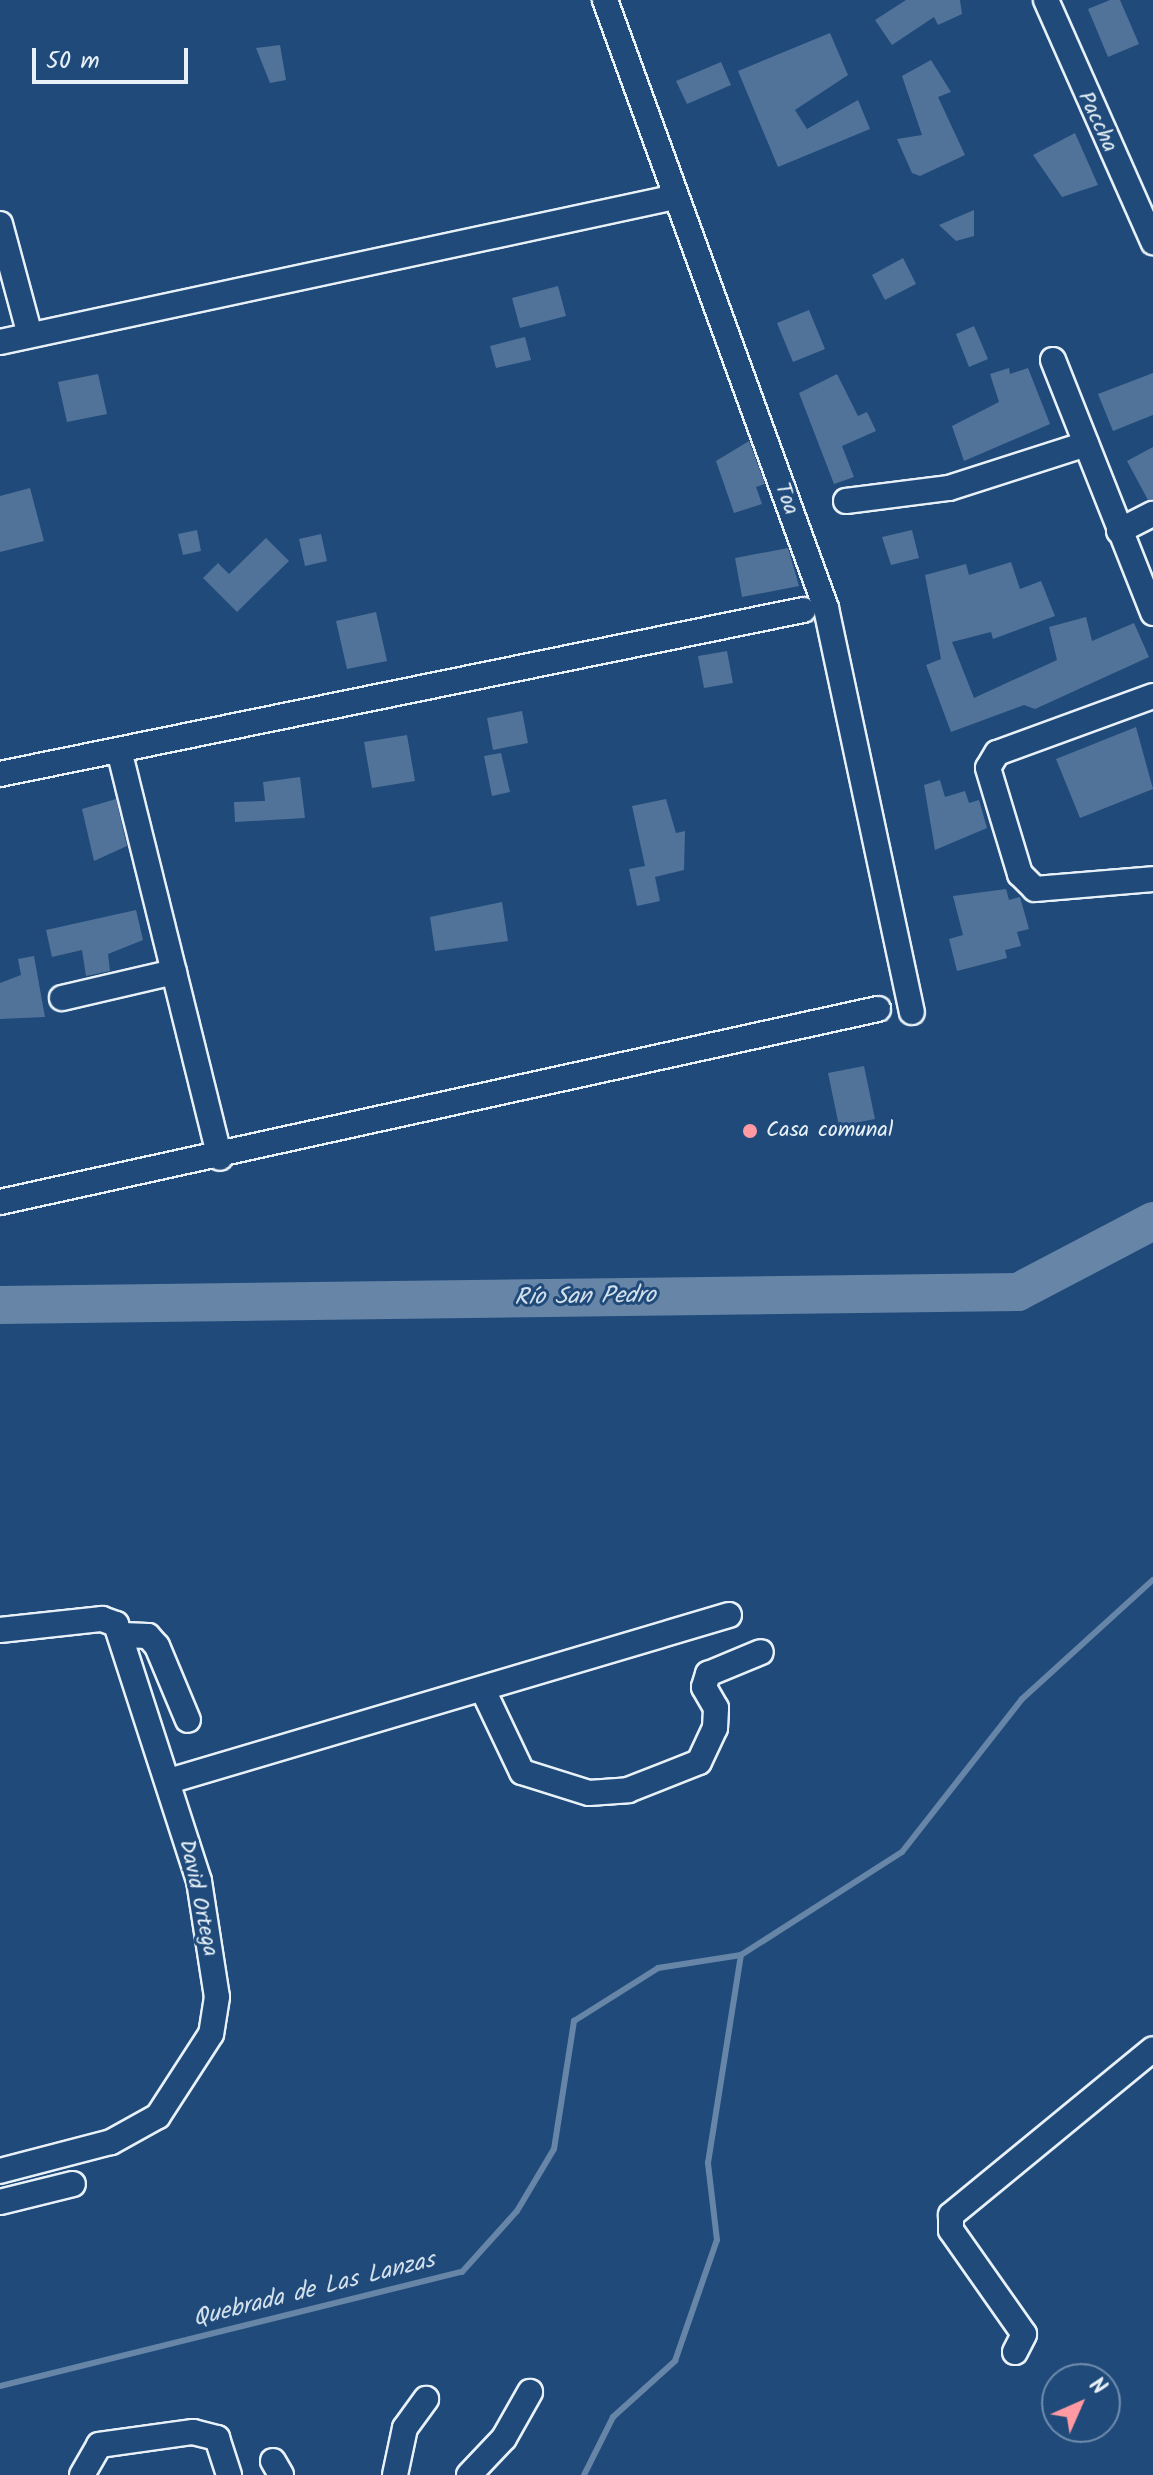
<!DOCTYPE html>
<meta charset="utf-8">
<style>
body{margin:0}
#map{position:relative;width:1153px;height:2475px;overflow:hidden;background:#1f4a7a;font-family:Kalam,sans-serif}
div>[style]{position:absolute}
.stream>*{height:6px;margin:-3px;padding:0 3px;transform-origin:3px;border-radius:3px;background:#6685a7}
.river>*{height:38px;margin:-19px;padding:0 19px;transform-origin:19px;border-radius:19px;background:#6685a7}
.building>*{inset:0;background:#517399}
.roads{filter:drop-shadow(2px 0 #e8f1f8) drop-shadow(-2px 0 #e8f1f8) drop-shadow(0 2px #e8f1f8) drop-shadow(0 -2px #e8f1f8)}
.minor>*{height:24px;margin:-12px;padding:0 12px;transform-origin:12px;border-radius:12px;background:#1f4a7a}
.dots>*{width:22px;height:22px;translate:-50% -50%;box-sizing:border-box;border:4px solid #1f4a7a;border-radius:50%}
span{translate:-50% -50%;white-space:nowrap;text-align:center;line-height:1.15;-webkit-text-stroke:6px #1f4a7a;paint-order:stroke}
.street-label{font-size:22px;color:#e8f1f8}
.poi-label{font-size:22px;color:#e8f1f8}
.left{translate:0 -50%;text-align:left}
.water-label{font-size:24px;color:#d4e1ec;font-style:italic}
.north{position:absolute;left:1041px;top:2363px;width:80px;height:80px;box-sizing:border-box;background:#1f4a7a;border:2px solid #6f8dac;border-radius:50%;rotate:45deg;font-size:22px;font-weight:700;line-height:32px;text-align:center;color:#e8f1f8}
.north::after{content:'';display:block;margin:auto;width:28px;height:36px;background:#ff9aa2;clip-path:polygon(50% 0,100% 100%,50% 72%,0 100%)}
.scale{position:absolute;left:32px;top:48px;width:156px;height:36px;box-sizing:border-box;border:4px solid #e8f1f8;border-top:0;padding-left:10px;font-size:24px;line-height:28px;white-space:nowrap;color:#e8f1f8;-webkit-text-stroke:6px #1f4a7a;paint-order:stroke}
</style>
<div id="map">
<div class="stream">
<div style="left:0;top:2386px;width:476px;rotate:-13.9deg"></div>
<div style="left:462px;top:2272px;width:82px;rotate:-48deg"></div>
<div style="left:517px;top:2211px;width:72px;rotate:-59.2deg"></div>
<div style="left:554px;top:2149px;width:130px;rotate:-81.1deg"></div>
<div style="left:574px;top:2021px;width:99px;rotate:-32.2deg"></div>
<div style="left:658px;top:1968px;width:84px;rotate:-8.9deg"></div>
<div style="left:741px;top:1955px;width:191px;rotate:-32.6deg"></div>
<div style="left:902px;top:1852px;width:194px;rotate:-51.9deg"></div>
<div style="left:1022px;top:1699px;width:177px;rotate:-42.3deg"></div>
<div style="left:584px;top:2475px;width:65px;rotate:-63.4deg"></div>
<div style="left:613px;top:2417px;width:84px;rotate:-42.1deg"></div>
<div style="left:675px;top:2361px;width:128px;rotate:-70.9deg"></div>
<div style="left:717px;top:2240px;width:78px;rotate:-96.7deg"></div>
<div style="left:708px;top:2163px;width:211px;rotate:-81deg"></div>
</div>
<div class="river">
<div style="left:0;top:1305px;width:1018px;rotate:-0.73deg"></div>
<div style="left:1018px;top:1292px;width:153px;rotate:-27.7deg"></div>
</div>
<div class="building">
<div style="clip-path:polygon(906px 0,960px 0,962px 14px,938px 25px,934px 17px,892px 45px,875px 20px)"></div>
<div style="clip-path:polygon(1110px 0,1120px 0,1139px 44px,1108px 57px,1088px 9px)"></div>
<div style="clip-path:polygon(830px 33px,848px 75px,795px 110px,807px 129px,858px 100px,870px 129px,778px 167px,738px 71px)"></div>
<div style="clip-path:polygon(280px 45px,286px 80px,270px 83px,256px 48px)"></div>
<div style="clip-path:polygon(931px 60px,951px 92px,938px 97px,965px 155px,920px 176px,912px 173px,897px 139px,922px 135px,902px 76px)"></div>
<div style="clip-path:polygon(721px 62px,731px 85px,687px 104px,676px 81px)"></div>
<div style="clip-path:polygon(1075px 133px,1098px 185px,1062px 197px,1033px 155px)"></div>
<div style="clip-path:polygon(974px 210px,974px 236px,956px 241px,939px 225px)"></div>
<div style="clip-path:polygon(903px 258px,916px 284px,885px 300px,872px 275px)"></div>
<div style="clip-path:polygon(558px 286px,566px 316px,520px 328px,512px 298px)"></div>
<div style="clip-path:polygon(809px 310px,825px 349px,793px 362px,777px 323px)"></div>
<div style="clip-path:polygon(974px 326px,988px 359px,969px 367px,956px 334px)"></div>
<div style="clip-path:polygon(525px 337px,531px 360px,496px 368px,490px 346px)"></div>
<div style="clip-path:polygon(1009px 368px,1010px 374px,1028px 368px,1050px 424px,964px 461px,952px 426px,999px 402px,990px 374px)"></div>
<div style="clip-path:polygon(1153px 373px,1153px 415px,1113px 431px,1098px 394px)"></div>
<div style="clip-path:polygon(98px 374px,107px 414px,67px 422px,58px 382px)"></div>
<div style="clip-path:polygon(837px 374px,858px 416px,867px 412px,876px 431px,842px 446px,854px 477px,834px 484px,799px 393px)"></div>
<div style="clip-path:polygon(749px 441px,765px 484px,756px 487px,762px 504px,734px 513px,716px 461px)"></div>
<div style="clip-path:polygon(1153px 447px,1153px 499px,1148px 500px,1127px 461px)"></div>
<div style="clip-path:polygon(30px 488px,44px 541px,0 552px,0 496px)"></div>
<div style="clip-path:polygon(197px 530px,201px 551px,183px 555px,178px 534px)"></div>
<div style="clip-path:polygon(912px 530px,919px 558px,891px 565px,882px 537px)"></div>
<div style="clip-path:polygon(321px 534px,327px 561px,305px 566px,299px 539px)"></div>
<div style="clip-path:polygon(266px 538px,289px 561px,237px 612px,203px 578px,218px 563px,229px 574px)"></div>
<div style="clip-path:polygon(788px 548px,799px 586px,742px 597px,735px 558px)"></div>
<div style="clip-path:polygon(1011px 562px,1020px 589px,1041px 581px,1055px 616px,993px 639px,991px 632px,952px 642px,974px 698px,1057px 660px,1049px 627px,1086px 617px,1092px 641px,1134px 623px,1149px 657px,1035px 709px,1024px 705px,951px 732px,926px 665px,941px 659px,925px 575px,966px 564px,969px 575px)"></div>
<div style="clip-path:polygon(376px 612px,387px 661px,347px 669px,336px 621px)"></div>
<div style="clip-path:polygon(727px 651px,733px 683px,704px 688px,698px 656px)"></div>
<div style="clip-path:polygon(522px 711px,528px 743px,493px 750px,487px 718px)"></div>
<div style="clip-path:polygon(1136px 727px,1153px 789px,1080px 818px,1056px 759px)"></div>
<div style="clip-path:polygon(407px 735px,415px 781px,372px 788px,364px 742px)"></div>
<div style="clip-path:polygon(501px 753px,510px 792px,492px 796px,484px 756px)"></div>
<div style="clip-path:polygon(300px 777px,305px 818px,235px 822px,234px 802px,265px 801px,263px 782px)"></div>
<div style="clip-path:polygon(940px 780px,945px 797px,965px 791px,969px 803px,979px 800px,987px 828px,935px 850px,924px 785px)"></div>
<div style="clip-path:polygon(116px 799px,127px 846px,94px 861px,82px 809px)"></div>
<div style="clip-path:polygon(666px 799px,676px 833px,685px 831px,684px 870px,655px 877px,660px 901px,637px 906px,629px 869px,645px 866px,632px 806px)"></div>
<div style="clip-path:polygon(1006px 889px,1009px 900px,1020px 897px,1029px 929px,1017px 932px,1021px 946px,1005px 950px,1007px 958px,957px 971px,949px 939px,963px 935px,953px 896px)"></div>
<div style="clip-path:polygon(502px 902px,508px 941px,435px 951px,430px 917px)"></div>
<div style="clip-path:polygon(136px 910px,143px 940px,108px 954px,110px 971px,86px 976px,82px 950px,52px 957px,46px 930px)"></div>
<div style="clip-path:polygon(34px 956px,45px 1017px,0 1019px,0 983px,21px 975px,18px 959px)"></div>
<div style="clip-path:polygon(864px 1066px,875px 1119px,839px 1126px,828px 1073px)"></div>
</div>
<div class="roads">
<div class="minor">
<div style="left:605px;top:0;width:647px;rotate:70.02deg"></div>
<div style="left:826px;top:608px;width:413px;rotate:78deg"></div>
<div style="left:1046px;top:0;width:265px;rotate:66.1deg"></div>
<div style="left:0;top:224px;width:115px;rotate:74.9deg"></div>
<div style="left:0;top:342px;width:690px;rotate:-12.12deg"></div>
<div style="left:1053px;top:360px;width:272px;rotate:68.4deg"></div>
<div style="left:846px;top:501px;width:104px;rotate:-7.2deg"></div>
<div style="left:949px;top:488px;width:144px;rotate:-17.8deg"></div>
<div style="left:1119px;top:531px;width:38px;rotate:-27deg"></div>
<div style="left:1153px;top:696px;width:166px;rotate:159.9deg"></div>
<div style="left:997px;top:753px;width:17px;rotate:121deg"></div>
<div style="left:988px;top:768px;width:111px;rotate:73.2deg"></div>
<div style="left:1020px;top:874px;width:21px;rotate:45deg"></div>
<div style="left:1035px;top:889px;width:118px;rotate:-4.8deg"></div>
<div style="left:119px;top:750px;width:420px;rotate:76.1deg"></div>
<div style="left:0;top:774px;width:820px;rotate:-11.54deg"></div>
<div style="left:62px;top:998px;width:115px;rotate:-13.1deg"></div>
<div style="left:0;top:1202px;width:899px;rotate:-12.4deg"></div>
<div style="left:0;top:1630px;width:103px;rotate:-6.2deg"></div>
<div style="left:102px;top:1619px;width:15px;rotate:20deg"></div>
<div style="left:116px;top:1624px;width:270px;rotate:72.1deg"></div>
<div style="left:199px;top:1881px;width:117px;rotate:81.2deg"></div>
<div style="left:217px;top:1997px;width:37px;rotate:99deg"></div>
<div style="left:211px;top:2034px;width:98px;rotate:122.9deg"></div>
<div style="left:158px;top:2116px;width:54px;rotate:151deg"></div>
<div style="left:111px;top:2142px;width:115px;rotate:165.4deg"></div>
<div style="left:122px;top:1635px;width:26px;rotate:2deg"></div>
<div style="left:148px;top:1636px;width:13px;rotate:48deg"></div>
<div style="left:157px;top:1646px;width:80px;rotate:67.3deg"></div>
<div style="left:483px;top:1690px;width:91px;rotate:64.6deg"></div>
<div style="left:522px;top:1772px;width:70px;rotate:17.4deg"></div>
<div style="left:589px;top:1793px;width:39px;rotate:-4deg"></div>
<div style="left:628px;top:1790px;width:76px;rotate:-21.5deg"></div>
<div style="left:699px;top:1762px;width:38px;rotate:-65deg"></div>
<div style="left:715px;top:1728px;width:20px;rotate:-87deg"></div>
<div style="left:716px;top:1708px;width:24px;rotate:-120deg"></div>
<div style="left:704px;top:1687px;width:14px;rotate:-73deg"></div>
<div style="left:708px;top:1674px;width:57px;rotate:-22.5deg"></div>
<div style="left:169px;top:1781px;width:584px;rotate:-16.51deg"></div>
<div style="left:0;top:2202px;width:75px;rotate:-13.9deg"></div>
<div style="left:1015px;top:2352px;width:20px;rotate:-63deg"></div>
<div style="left:1024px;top:2334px;width:127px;rotate:-125.1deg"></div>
<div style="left:951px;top:2230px;width:15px;rotate:-90deg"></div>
<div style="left:951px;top:2215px;width:261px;rotate:-39.4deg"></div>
<div style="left:273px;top:2461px;width:16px;rotate:60deg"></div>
<div style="left:82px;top:2475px;width:34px;rotate:-60deg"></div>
<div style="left:99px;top:2445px;width:95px;rotate:-7.9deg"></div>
<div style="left:193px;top:2432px;width:25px;rotate:14deg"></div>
<div style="left:217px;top:2438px;width:39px;rotate:72deg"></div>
<div style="left:395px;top:2475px;width:48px;rotate:-78deg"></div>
<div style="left:405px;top:2428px;width:36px;rotate:-54deg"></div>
<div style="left:469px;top:2475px;width:51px;rotate:-46.6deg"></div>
<div style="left:504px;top:2438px;width:53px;rotate:-60.5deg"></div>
</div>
</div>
<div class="dots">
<div style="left:750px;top:1131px;background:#ff9aa2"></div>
</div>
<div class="street-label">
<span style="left:1097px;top:122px;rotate:65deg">Paccha</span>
<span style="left:786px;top:499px;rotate:70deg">Toa</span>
<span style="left:198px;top:1898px;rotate:78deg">David Ortega</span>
</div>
<div class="poi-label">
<span class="left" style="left:766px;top:1131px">Casa comunal</span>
</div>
<div class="water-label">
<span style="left:585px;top:1297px;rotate:-1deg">Río San Pedro</span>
<span style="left:314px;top:2290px;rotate:-14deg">Quebrada de Las Lanzas</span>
</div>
<div class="north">N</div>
<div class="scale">50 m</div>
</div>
